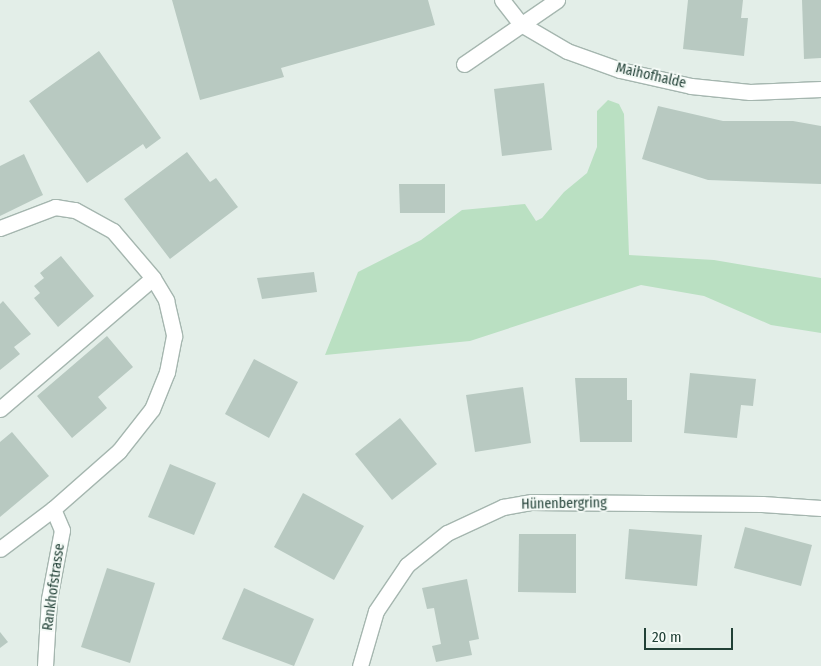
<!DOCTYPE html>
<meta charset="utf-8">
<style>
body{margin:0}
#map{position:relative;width:821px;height:666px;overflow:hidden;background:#e3eee8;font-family:"Fira Sans Condensed",sans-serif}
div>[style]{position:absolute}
.green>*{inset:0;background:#bae0c2}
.building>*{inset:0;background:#b8c9c1}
.roads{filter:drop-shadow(1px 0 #a5b6af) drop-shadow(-1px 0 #a5b6af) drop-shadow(0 1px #a5b6af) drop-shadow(0 -1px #a5b6af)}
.lane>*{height:15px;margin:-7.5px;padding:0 7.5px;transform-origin:7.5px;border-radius:7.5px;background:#fff}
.street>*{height:15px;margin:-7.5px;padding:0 7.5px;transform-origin:7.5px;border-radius:7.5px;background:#fff}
span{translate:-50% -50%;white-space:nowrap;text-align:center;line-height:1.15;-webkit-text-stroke:4px #f4faf6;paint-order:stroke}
.street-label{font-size:14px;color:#214036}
.scale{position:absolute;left:644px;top:628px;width:89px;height:22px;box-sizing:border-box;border:2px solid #214036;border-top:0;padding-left:6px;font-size:15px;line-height:18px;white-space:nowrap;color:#214036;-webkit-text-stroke:4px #f4faf6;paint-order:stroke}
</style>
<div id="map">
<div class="green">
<div style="clip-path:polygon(608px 100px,619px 104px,624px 114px,629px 255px,714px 260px,821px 278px,821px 333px,771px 325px,704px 296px,641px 285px,470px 341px,325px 355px,358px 272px,421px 240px,462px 210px,525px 204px,536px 221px,542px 218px,564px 192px,587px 173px,597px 147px,597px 111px)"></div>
</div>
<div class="building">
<div style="clip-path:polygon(172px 0,428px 0,435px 25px,281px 68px,284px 77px,200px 100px)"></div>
<div style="clip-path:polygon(688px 0,743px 0,741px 18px,748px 18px,744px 56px,683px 49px)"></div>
<div style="clip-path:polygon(802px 0,821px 0,821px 58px,804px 59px)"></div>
<div style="clip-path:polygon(99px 51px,161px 138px,146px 149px,143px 144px,87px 183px,29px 101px)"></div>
<div style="clip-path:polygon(544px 83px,552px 150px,502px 156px,494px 89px)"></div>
<div style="clip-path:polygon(658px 106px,723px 121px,793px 121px,821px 126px,821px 184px,708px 180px,642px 159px)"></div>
<div style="clip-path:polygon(187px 152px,210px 182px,216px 178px,238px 207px,170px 259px,124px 199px)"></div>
<div style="clip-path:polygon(24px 154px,43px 195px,0 216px,0 166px)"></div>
<div style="clip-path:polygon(399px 184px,445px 184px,445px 213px,400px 213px)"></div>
<div style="clip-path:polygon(61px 256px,94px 296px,58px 327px,34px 298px,40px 293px,34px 286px,44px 278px,40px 273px)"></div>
<div style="clip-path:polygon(314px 272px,317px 292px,262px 299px,257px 278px)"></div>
<div style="clip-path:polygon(3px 301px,31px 334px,14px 347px,20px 354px,0 370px,0 304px)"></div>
<div style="clip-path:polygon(107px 336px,133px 367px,98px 397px,107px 408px,72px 438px,37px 396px)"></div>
<div style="clip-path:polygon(254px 359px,298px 382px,269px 438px,225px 414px)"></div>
<div style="clip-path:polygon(690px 373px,756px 379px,753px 406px,741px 405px,737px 438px,684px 433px)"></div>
<div style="clip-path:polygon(575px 378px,627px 378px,627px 400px,632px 400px,632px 442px,580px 442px)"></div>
<div style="clip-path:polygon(523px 387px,531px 443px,475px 452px,466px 395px)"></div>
<div style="clip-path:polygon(400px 418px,437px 464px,392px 500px,355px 454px)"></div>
<div style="clip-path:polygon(12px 432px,49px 476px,0 517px,0 442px)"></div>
<div style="clip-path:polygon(170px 464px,216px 483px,194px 535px,148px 517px)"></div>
<div style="clip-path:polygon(303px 493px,364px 526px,334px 580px,274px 547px)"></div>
<div style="clip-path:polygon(745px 527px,812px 545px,801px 586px,734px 568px)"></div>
<div style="clip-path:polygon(629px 529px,702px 535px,697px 586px,625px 579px)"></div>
<div style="clip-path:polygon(519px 534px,576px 534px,576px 593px,518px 592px)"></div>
<div style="clip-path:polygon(107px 568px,155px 583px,130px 663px,81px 647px)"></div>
<div style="clip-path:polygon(467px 579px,479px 639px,469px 641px,472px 655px,436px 662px,432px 646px,441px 644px,434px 608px,427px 609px,422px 588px)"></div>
<div style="clip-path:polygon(244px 588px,314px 619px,294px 666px,222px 639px)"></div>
<div style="clip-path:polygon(0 632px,8px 642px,0 648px)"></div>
</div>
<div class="roads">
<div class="lane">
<div style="left:464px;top:64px;width:113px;rotate:-34.5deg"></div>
<div style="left:0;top:409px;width:201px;rotate:-40.6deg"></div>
</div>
<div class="street">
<div style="left:502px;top:0;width:31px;rotate:52deg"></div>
<div style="left:521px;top:24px;width:53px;rotate:30.4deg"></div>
<div style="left:567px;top:51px;width:56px;rotate:19.7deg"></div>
<div style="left:620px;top:70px;width:73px;rotate:12.7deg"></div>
<div style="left:691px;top:86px;width:59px;rotate:5.8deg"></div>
<div style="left:750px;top:92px;width:71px;rotate:-2.4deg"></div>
<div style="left:0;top:228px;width:59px;rotate:-20.9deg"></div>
<div style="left:55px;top:207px;width:20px;rotate:9deg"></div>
<div style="left:75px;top:210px;width:43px;rotate:28.9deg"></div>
<div style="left:113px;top:231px;width:62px;rotate:49.6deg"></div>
<div style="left:153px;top:278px;width:26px;rotate:59deg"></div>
<div style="left:166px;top:300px;width:37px;rotate:77deg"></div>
<div style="left:174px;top:336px;width:37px;rotate:101deg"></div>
<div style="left:167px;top:372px;width:40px;rotate:112deg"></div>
<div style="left:152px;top:409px;width:53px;rotate:128.2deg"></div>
<div style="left:119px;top:451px;width:88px;rotate:138.7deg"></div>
<div style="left:53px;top:509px;width:66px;rotate:143deg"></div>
<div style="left:45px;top:666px;width:67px;rotate:-86.6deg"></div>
<div style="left:49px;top:599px;width:70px;rotate:-79.3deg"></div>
<div style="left:62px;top:530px;width:23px;rotate:-113deg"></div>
<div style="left:360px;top:666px;width:57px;rotate:-73.8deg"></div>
<div style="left:376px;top:611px;width:55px;rotate:-56deg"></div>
<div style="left:407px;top:565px;width:51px;rotate:-38.7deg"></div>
<div style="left:447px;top:533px;width:62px;rotate:-24.9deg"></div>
<div style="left:503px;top:507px;width:29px;rotate:-10deg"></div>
<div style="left:532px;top:502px;width:230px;rotate:0.5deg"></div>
<div style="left:762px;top:504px;width:59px;rotate:3.9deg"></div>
</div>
</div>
<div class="street-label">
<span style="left:651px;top:76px;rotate:13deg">Maihofhalde</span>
<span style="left:564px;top:504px;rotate:-1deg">Hünenbergring</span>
<span style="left:54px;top:587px;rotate:-82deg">Rankhofstrasse</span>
</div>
<div class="scale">20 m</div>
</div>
